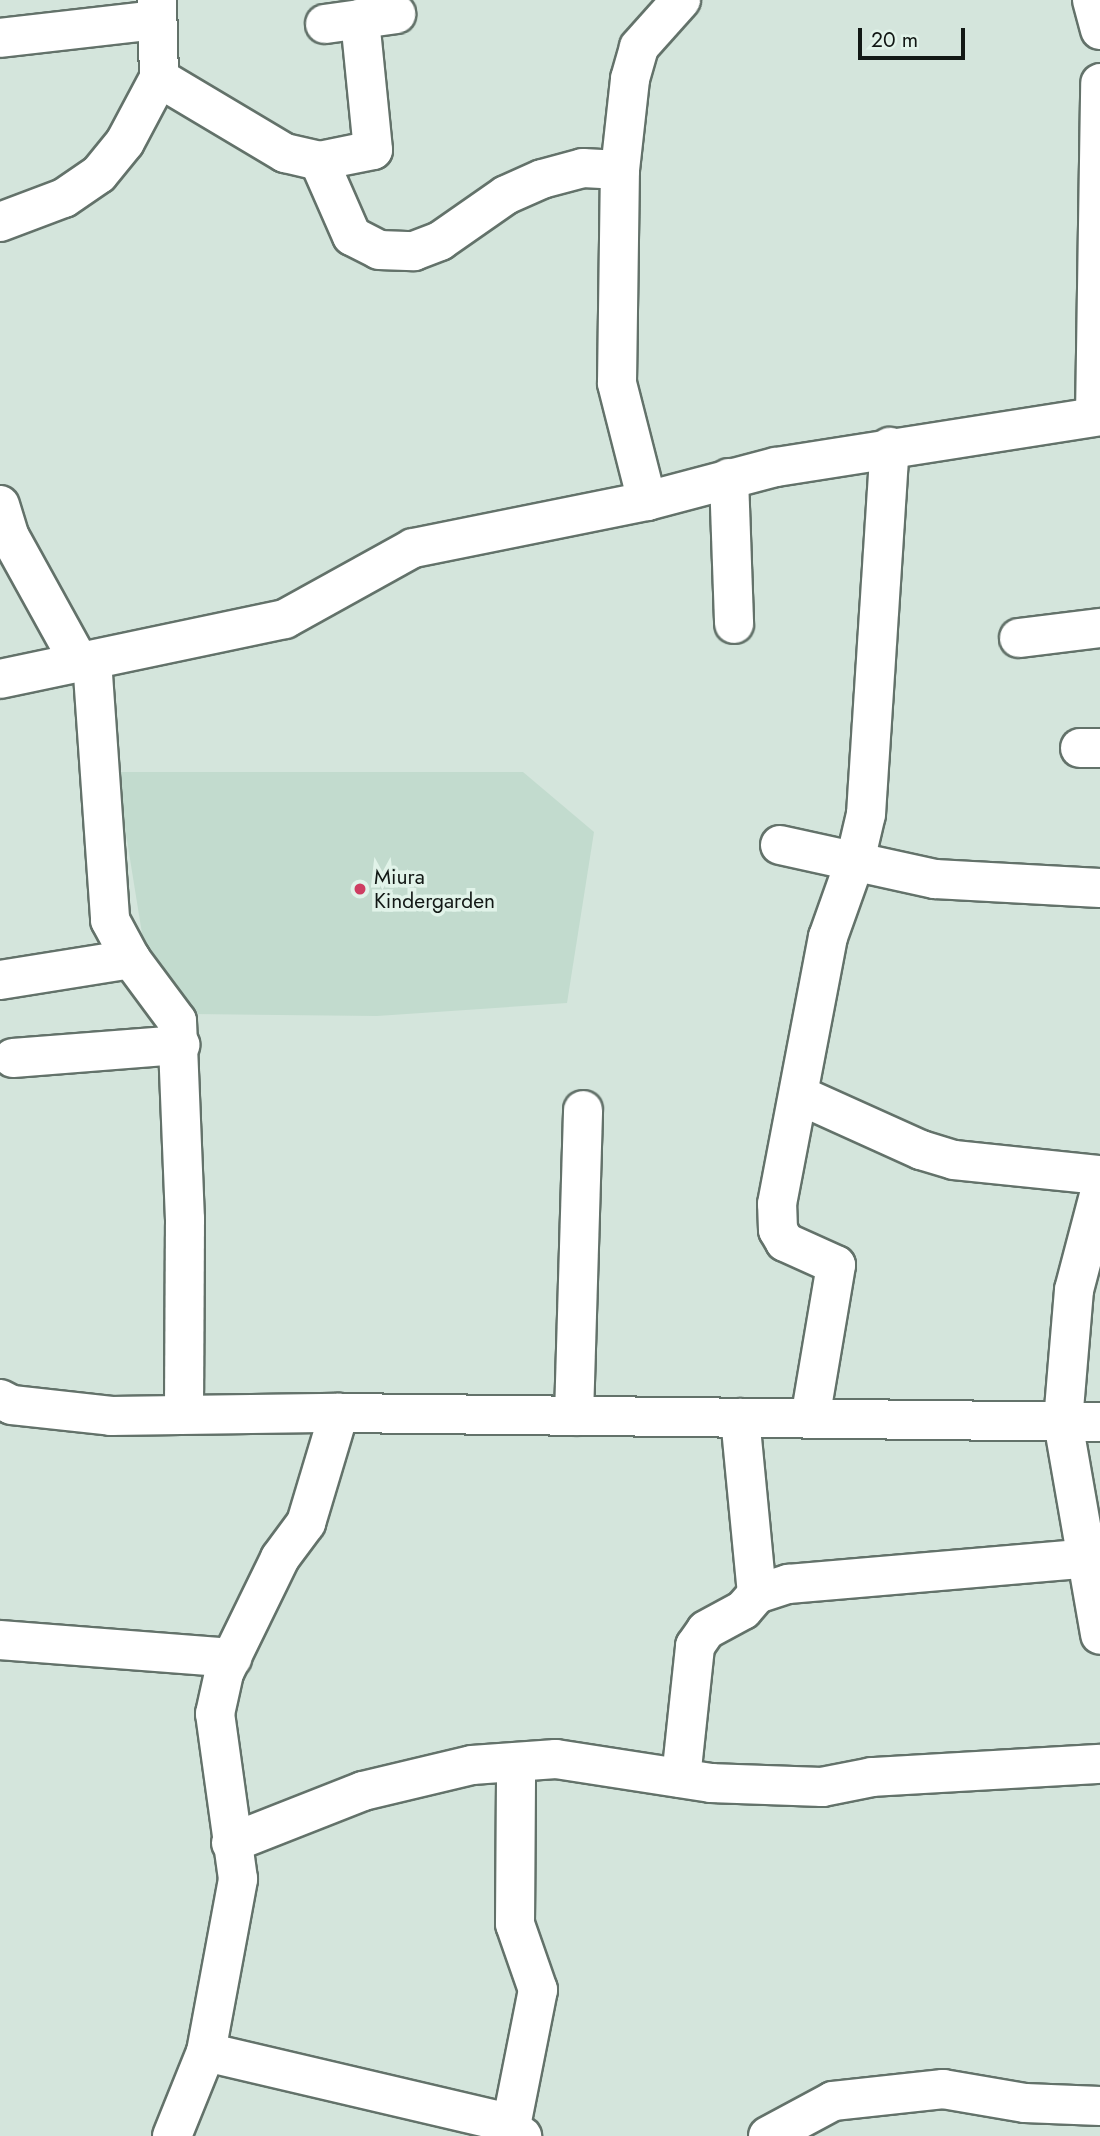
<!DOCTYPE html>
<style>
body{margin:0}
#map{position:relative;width:1100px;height:2136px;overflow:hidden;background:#d4e5dc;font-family:Jost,sans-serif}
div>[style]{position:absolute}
.built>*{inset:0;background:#c2dbce}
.roads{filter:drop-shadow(2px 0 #63726a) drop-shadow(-2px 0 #63726a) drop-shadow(0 2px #63726a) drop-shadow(0 -2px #63726a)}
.minor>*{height:38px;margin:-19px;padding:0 19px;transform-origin:19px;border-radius:19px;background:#fff}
.dots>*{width:19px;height:19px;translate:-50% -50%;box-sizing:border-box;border:4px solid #e1f3e9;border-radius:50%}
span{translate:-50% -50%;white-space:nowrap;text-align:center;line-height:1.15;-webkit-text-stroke:7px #e1f3e9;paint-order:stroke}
.poi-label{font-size:21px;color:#121815}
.left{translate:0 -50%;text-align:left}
.scale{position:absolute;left:858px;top:28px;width:107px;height:32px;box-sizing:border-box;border:4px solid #121815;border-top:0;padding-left:9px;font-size:21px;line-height:24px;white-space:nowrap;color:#121815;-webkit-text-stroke:5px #e1f3e9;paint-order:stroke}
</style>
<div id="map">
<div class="built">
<div style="clip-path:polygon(116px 772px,523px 772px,594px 832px,567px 1003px,377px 1016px,193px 1014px,144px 946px)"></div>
</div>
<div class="roads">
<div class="minor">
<div style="left:1092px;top:0;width:31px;rotate:75deg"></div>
<div style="left:325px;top:24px;width:72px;rotate:-8deg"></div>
<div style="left:0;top:38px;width:157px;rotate:-6.6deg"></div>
<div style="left:159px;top:78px;width:147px;rotate:30.8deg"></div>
<div style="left:285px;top:153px;width:35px;rotate:13deg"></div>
<div style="left:319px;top:161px;width:55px;rotate:-11.5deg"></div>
<div style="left:373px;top:150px;width:132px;rotate:-95.7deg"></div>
<div style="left:319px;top:161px;width:82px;rotate:66.3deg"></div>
<div style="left:352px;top:236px;width:30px;rotate:27deg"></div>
<div style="left:379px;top:250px;width:35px;rotate:2deg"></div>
<div style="left:414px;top:251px;width:28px;rotate:-21deg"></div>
<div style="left:440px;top:241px;width:80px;rotate:-34.9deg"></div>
<div style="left:506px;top:195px;width:39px;rotate:-24deg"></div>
<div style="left:542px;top:179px;width:42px;rotate:-15deg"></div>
<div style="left:583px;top:168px;width:37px;rotate:3deg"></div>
<div style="left:0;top:222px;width:68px;rotate:-20.6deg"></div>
<div style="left:64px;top:198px;width:42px;rotate:-34.4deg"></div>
<div style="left:99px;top:174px;width:41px;rotate:-50.9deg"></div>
<div style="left:125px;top:142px;width:72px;rotate:-62deg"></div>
<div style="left:159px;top:78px;width:78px;rotate:-91.5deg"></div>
<div style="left:1095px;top:416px;width:333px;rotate:-89.1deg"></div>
<div style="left:729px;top:478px;width:146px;rotate:88deg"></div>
<div style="left:647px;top:501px;width:122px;rotate:-104.3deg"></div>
<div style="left:617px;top:383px;width:213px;rotate:-89.2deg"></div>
<div style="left:620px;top:170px;width:92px;rotate:-83.7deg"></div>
<div style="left:630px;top:79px;width:33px;rotate:-74deg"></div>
<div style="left:639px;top:47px;width:63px;rotate:-48.2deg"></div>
<div style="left:0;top:505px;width:34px;rotate:73deg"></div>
<div style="left:10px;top:537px;width:143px;rotate:61.1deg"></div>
<div style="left:1019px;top:638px;width:82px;rotate:-7deg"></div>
<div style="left:92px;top:660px;width:261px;rotate:86deg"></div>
<div style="left:110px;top:920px;width:44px;rotate:61.7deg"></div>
<div style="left:131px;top:959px;width:77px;rotate:53.4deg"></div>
<div style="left:177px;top:1021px;width:198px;rotate:87.7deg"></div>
<div style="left:185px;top:1219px;width:193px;rotate:90.3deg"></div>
<div style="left:0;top:679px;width:291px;rotate:-11.9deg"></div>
<div style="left:285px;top:619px;width:146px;rotate:-29deg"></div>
<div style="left:413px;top:548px;width:239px;rotate:-11.4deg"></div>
<div style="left:647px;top:501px;width:133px;rotate:-14.8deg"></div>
<div style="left:776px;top:467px;width:328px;rotate:-8.9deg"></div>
<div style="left:1080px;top:748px;width:20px"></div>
<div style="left:780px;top:845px;width:159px;rotate:12.4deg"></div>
<div style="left:935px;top:879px;width:165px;rotate:3.1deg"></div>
<div style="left:0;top:980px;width:133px;rotate:-9.1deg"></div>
<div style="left:13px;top:1058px;width:168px;rotate:-4.5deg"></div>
<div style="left:799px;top:1095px;width:134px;rotate:24.3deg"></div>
<div style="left:921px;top:1150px;width:34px;rotate:17deg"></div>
<div style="left:954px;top:1160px;width:147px;rotate:5.9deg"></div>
<div style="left:1100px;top:1191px;width:102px;rotate:104.7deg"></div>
<div style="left:1074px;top:1290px;width:132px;rotate:94.8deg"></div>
<div style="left:1063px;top:1422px;width:216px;rotate:80.1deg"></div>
<div style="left:0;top:1399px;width:13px;rotate:27deg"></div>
<div style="left:12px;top:1405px;width:100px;rotate:6.3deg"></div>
<div style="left:111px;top:1416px;width:228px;rotate:-0.8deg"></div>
<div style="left:339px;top:1413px;width:761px;rotate:0.68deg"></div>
<div style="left:574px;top:1416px;width:306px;rotate:-88.3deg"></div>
<div style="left:810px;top:1419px;width:156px;rotate:-80.4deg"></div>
<div style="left:836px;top:1265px;width:56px;rotate:-155.7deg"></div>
<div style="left:785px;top:1242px;width:14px;rotate:-120deg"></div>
<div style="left:778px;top:1230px;width:26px;rotate:-92deg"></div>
<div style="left:777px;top:1204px;width:272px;rotate:-79.2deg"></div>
<div style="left:828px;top:937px;width:81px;rotate:-70.4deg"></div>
<div style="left:855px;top:861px;width:48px;rotate:-76.8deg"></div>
<div style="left:866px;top:814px;width:368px;rotate:-86.3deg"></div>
<div style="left:757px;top:1594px;width:33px;rotate:-18deg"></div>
<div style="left:788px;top:1584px;width:313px;rotate:-4.9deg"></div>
<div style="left:0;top:1640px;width:233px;rotate:4.4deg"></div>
<div style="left:681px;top:1778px;width:133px;rotate:-83.9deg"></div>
<div style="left:695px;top:1646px;width:19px;rotate:-55deg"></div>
<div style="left:706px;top:1630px;width:42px;rotate:-28.4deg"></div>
<div style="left:743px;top:1610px;width:21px;rotate:-49deg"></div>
<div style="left:757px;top:1594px;width:177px;rotate:-95.5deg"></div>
<div style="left:231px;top:1843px;width:142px;rotate:-21.5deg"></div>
<div style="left:363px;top:1791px;width:112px;rotate:-13.4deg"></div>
<div style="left:472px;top:1765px;width:84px;rotate:-4.1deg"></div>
<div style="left:556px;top:1759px;width:157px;rotate:8.8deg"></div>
<div style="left:711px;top:1783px;width:111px;rotate:2.1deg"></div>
<div style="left:822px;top:1787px;width:51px;rotate:-11.3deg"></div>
<div style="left:872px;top:1777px;width:228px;rotate:-3.3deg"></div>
<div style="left:206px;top:2052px;width:298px;rotate:13.2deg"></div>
<div style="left:496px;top:2120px;width:31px;rotate:32deg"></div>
<div style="left:511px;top:2126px;width:139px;rotate:-78.8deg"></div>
<div style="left:538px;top:1990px;width:70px;rotate:-109.2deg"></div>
<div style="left:515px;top:1924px;width:162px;rotate:-89.6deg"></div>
<div style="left:172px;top:2136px;width:91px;rotate:-68deg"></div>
<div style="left:206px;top:2052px;width:176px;rotate:-79.5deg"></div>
<div style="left:238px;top:1879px;width:167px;rotate:-97.9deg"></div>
<div style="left:215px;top:1714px;width:42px;rotate:-77.6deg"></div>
<div style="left:224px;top:1673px;width:128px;rotate:-64deg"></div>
<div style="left:280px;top:1558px;width:44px;rotate:-53.4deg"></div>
<div style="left:306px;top:1523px;width:115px;rotate:-73.3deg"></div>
<div style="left:768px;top:2136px;width:74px;rotate:-28.3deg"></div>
<div style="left:833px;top:2101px;width:111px;rotate:-6.2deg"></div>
<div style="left:943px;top:2089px;width:83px;rotate:9.7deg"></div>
<div style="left:1025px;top:2103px;width:75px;rotate:2.3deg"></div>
</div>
</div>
<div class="dots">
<div style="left:360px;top:889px;background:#ce3e62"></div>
</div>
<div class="poi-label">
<span class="left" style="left:374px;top:889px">Miura<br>Kindergarden</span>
</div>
<div class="scale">20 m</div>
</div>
